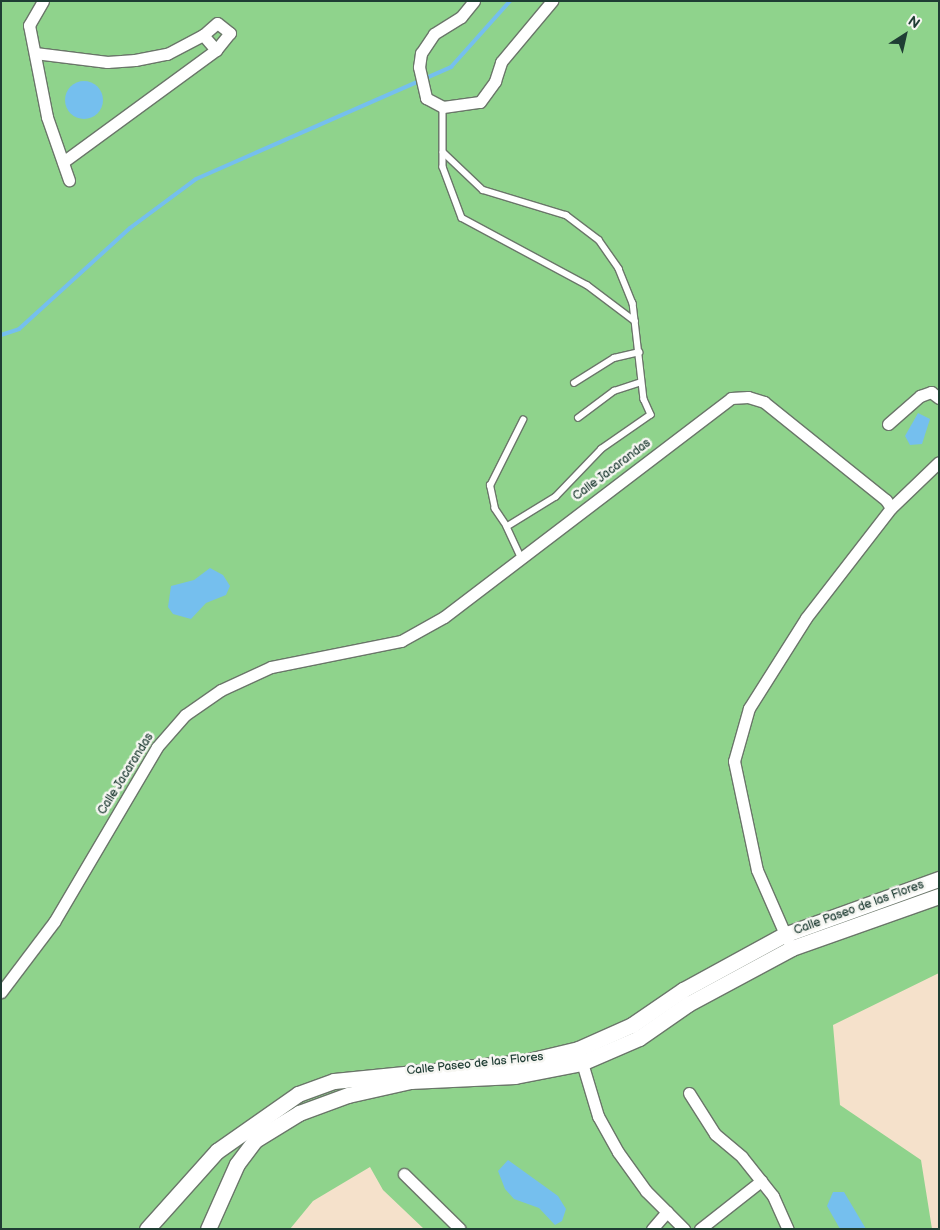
<!DOCTYPE html>
<style>
body{margin:0}
#map{position:relative;width:940px;height:1230px;overflow:hidden;background:#f5e1cb;font-family:"Balsamiq Sans",sans-serif}
div>[style]{position:absolute}
.green>*{inset:0;background:#8fd38c}
.water>*{inset:0;background:#75bfee}
.round{border-radius:50%}
.stream>*{height:4px;margin:-2px;padding:0 2px;transform-origin:2px;border-radius:2px;background:#75bfee}
.roads{filter:drop-shadow(1px 0 #6a7669) drop-shadow(-1px 0 #6a7669) drop-shadow(0 1px #6a7669) drop-shadow(0 -1px #6a7669)}
.service>*{height:5.5px;margin:-2.75px;padding:0 2.75px;transform-origin:2.75px;border-radius:2.75px;background:#fff}
.minor>*{height:11px;margin:-5.5px;padding:0 5.5px;transform-origin:5.5px;border-radius:5.5px;background:#fff}
.tertiary>*{height:15px;margin:-7.5px;padding:0 7.5px;transform-origin:7.5px;border-radius:7.5px;background:#fff}
span{translate:-50% -50%;white-space:nowrap;text-align:center;line-height:1.15;-webkit-text-stroke:5px #f6f6f2;paint-order:stroke}
.street-label{font-size:12px;color:#1f3d34}
.frame{position:absolute;inset:0;border:2px solid #1f3d34;pointer-events:none}
.north{position:absolute;left:880px;top:10px;width:50px;height:50px;-webkit-text-stroke:4px #f6f6f2;paint-order:stroke;rotate:35deg;font-size:14px;font-weight:700;line-height:20px;text-align:center;color:#1f3d34}
.north::after{content:'';display:block;margin:auto;width:18px;height:22px;background:#1f3d34;clip-path:polygon(50% 0,100% 100%,50% 72%,0 100%)}
</style>
<div id="map">
<div class="green">
<div style="clip-path:polygon(1px 1px,939px 1px,939px 973px,833px 1025px,840px 1105px,921px 1160px,932px 1229px,424px 1229px,383px 1190px,370px 1167px,313px 1201px,290px 1229px,1px 1229px)"></div>
</div>
<div class="water">
<div class="round" style="left:65px;top:81px;width:38px;height:38px"></div>
<div style="clip-path:polygon(918px 413px,930px 419px,922px 444px,910px 445px,905px 436px)"></div>
<div style="clip-path:polygon(210px 568px,223px 575px,230px 586px,226px 595px,206px 603px,191px 619px,173px 614px,168px 607px,171px 586px,194px 580px)"></div>
<div style="clip-path:polygon(508px 1160px,558px 1196px,566px 1209px,562px 1221px,555px 1225px,539px 1208px,514px 1199px,505px 1189px,498px 1171px)"></div>
<div style="clip-path:polygon(833px 1192px,844px 1192px,866px 1229px,840px 1229px,827px 1206px)"></div>
</div>
<div class="stream">
<div style="left:1px;top:335px;width:19px;rotate:-18deg"></div>
<div style="left:19px;top:329px;width:150px;rotate:-42.3deg"></div>
<div style="left:130px;top:228px;width:82px;rotate:-36.6deg"></div>
<div style="left:196px;top:179px;width:279px;rotate:-23.7deg"></div>
<div style="left:451px;top:67px;width:89px;rotate:-48.2deg"></div>
</div>
<div class="roads">
<div class="service">
<div style="left:443px;top:107px;width:60px;rotate:90deg"></div>
<div style="left:443px;top:167px;width:54px;rotate:69.6deg"></div>
<div style="left:462px;top:218px;width:142px;rotate:28.2deg"></div>
<div style="left:587px;top:285px;width:60px;rotate:36.9deg"></div>
<div style="left:443px;top:152px;width:55px;rotate:43.5deg"></div>
<div style="left:483px;top:190px;width:87px;rotate:16.8deg"></div>
<div style="left:566px;top:215px;width:41px;rotate:37.1deg"></div>
<div style="left:599px;top:240px;width:35px;rotate:55deg"></div>
<div style="left:619px;top:269px;width:37px;rotate:68deg"></div>
<div style="left:633px;top:303px;width:97px;rotate:83.5deg"></div>
<div style="left:644px;top:399px;width:17px;rotate:66deg"></div>
<div style="left:651px;top:415px;width:60px;rotate:145.2deg"></div>
<div style="left:602px;top:449px;width:66px;rotate:133.8deg"></div>
<div style="left:556px;top:497px;width:57px;rotate:148.5deg"></div>
<div style="left:507px;top:527px;width:33px;rotate:65deg"></div>
<div style="left:574px;top:383px;width:47px;rotate:-32deg"></div>
<div style="left:614px;top:358px;width:26px;rotate:-13deg"></div>
<div style="left:578px;top:418px;width:45px;rotate:-36.9deg"></div>
<div style="left:614px;top:391px;width:28px;rotate:-18deg"></div>
<div style="left:507px;top:527px;width:22px;rotate:-124deg"></div>
<div style="left:495px;top:509px;width:24px;rotate:-102deg"></div>
<div style="left:490px;top:486px;width:74px;rotate:-63.4deg"></div>
</div>
<div class="minor">
<div style="left:43px;top:1px;width:28px;rotate:120deg"></div>
<div style="left:29px;top:25px;width:94px;rotate:78.9deg"></div>
<div style="left:47px;top:117px;width:67px;rotate:70.8deg"></div>
<div style="left:474px;top:1px;width:21px;rotate:129deg"></div>
<div style="left:461px;top:17px;width:32px;rotate:148deg"></div>
<div style="left:434px;top:34px;width:23px;rotate:124deg"></div>
<div style="left:421px;top:53px;width:14px;rotate:98deg"></div>
<div style="left:419px;top:67px;width:32px;rotate:77deg"></div>
<div style="left:426px;top:98px;width:19px;rotate:28deg"></div>
<div style="left:443px;top:107px;width:37px;rotate:-8deg"></div>
<div style="left:480px;top:102px;width:26px;rotate:-54deg"></div>
<div style="left:495px;top:81px;width:20px;rotate:-72deg"></div>
<div style="left:501px;top:62px;width:80px;rotate:-50.1deg"></div>
<div style="left:35px;top:53px;width:73px;rotate:7.1deg"></div>
<div style="left:107px;top:62px;width:28px;rotate:-4deg"></div>
<div style="left:135px;top:60px;width:33px;rotate:-11deg"></div>
<div style="left:167px;top:54px;width:41px;rotate:-27.8deg"></div>
<div style="left:63px;top:162px;width:190px;rotate:-36.2deg"></div>
<div style="left:216px;top:50px;width:22px;rotate:-51deg"></div>
<div style="left:230px;top:33px;width:16px;rotate:-142deg"></div>
<div style="left:217px;top:23px;width:18px;rotate:139deg"></div>
<div style="left:203px;top:35px;width:20px;rotate:49deg"></div>
<div style="left:888px;top:424px;width:43px;rotate:-41.2deg"></div>
<div style="left:920px;top:396px;width:12px;rotate:-20deg"></div>
<div style="left:931px;top:392px;width:10px;rotate:37deg"></div>
<div style="left:891px;top:508px;width:66px;rotate:-43.8deg"></div>
<div style="left:1px;top:992px;width:88px;rotate:-52.9deg"></div>
<div style="left:54px;top:922px;width:203px;rotate:-59.5deg"></div>
<div style="left:157px;top:747px;width:43px;rotate:-48.8deg"></div>
<div style="left:185px;top:715px;width:44px;rotate:-34.8deg"></div>
<div style="left:221px;top:690px;width:55px;rotate:-24.7deg"></div>
<div style="left:271px;top:667px;width:133px;rotate:-11.3deg"></div>
<div style="left:401px;top:641px;width:49px;rotate:-29.2deg"></div>
<div style="left:444px;top:617px;width:361px;rotate:-37.3deg"></div>
<div style="left:731px;top:398px;width:17px;rotate:-3deg"></div>
<div style="left:748px;top:397px;width:17px;rotate:17deg"></div>
<div style="left:764px;top:402px;width:156px;rotate:38.8deg"></div>
<div style="left:886px;top:500px;width:9px;rotate:58deg"></div>
<div style="left:891px;top:508px;width:139px;rotate:127.7deg"></div>
<div style="left:806px;top:618px;width:107px;rotate:122.3deg"></div>
<div style="left:749px;top:708px;width:55px;rotate:105.8deg"></div>
<div style="left:734px;top:761px;width:111px;rotate:78.1deg"></div>
<div style="left:757px;top:870px;width:77px;rotate:66.4deg"></div>
<div style="left:580px;top:1056px;width:63px;rotate:73.3deg"></div>
<div style="left:598px;top:1116px;width:41px;rotate:60.9deg"></div>
<div style="left:618px;top:1152px;width:48px;rotate:54.3deg"></div>
<div style="left:646px;top:1191px;width:54px;rotate:45deg"></div>
<div style="left:689px;top:1093px;width:49px;rotate:57.6deg"></div>
<div style="left:715px;top:1134px;width:35px;rotate:40deg"></div>
<div style="left:742px;top:1157px;width:50px;rotate:51.5deg"></div>
<div style="left:773px;top:1196px;width:36px;rotate:66deg"></div>
<div style="left:404px;top:1174px;width:78px;rotate:44.5deg"></div>
<div style="left:652px;top:1229px;width:23px;rotate:-49deg"></div>
<div style="left:700px;top:1229px;width:78px;rotate:-38.2deg"></div>
</div>
<div class="tertiary">
<div style="left:147px;top:1229px;width:105px;rotate:-48.1deg"></div>
<div style="left:217px;top:1151px;width:99px;rotate:-35.1deg"></div>
<div style="left:298px;top:1094px;width:38px;rotate:-20deg"></div>
<div style="left:334px;top:1081px;width:191px;rotate:-5.7deg"></div>
<div style="left:524px;top:1062px;width:56px;rotate:-13.5deg"></div>
<div style="left:578px;top:1049px;width:59px;rotate:-24deg"></div>
<div style="left:632px;top:1025px;width:62px;rotate:-34.5deg"></div>
<div style="left:683px;top:990px;width:115px;rotate:-28.6deg"></div>
<div style="left:784px;top:935px;width:165px;rotate:-19.9deg"></div>
<div style="left:208px;top:1229px;width:71px;rotate:-66deg"></div>
<div style="left:237px;top:1164px;width:30px;rotate:-53deg"></div>
<div style="left:255px;top:1140px;width:52px;rotate:-31.5deg"></div>
<div style="left:299px;top:1113px;width:52px;rotate:-20.2deg"></div>
<div style="left:348px;top:1095px;width:64px;rotate:-12.7deg"></div>
<div style="left:410px;top:1081px;width:105px;rotate:-2.7deg"></div>
<div style="left:515px;top:1076px;width:67px;rotate:-11.1deg"></div>
<div style="left:581px;top:1063px;width:63px;rotate:-23.3deg"></div>
<div style="left:639px;top:1038px;width:60px;rotate:-34.8deg"></div>
<div style="left:688px;top:1004px;width:118px;rotate:-28.3deg"></div>
<div style="left:792px;top:948px;width:156px;rotate:-19.5deg"></div>
</div>
</div>
<div class="street-label">
<span style="left:612px;top:470px;rotate:-37deg">Calle Jacarandas</span>
<span style="left:126px;top:774px;rotate:-58deg">Calle Jacarandas</span>
<span style="left:859px;top:908px;rotate:-20deg">Calle Paseo de las Flores</span>
<span style="left:475px;top:1064px;rotate:-6deg">Calle Paseo de las Flores</span>
</div>
<div class="frame"></div>
<div class="north">N</div>
</div>
